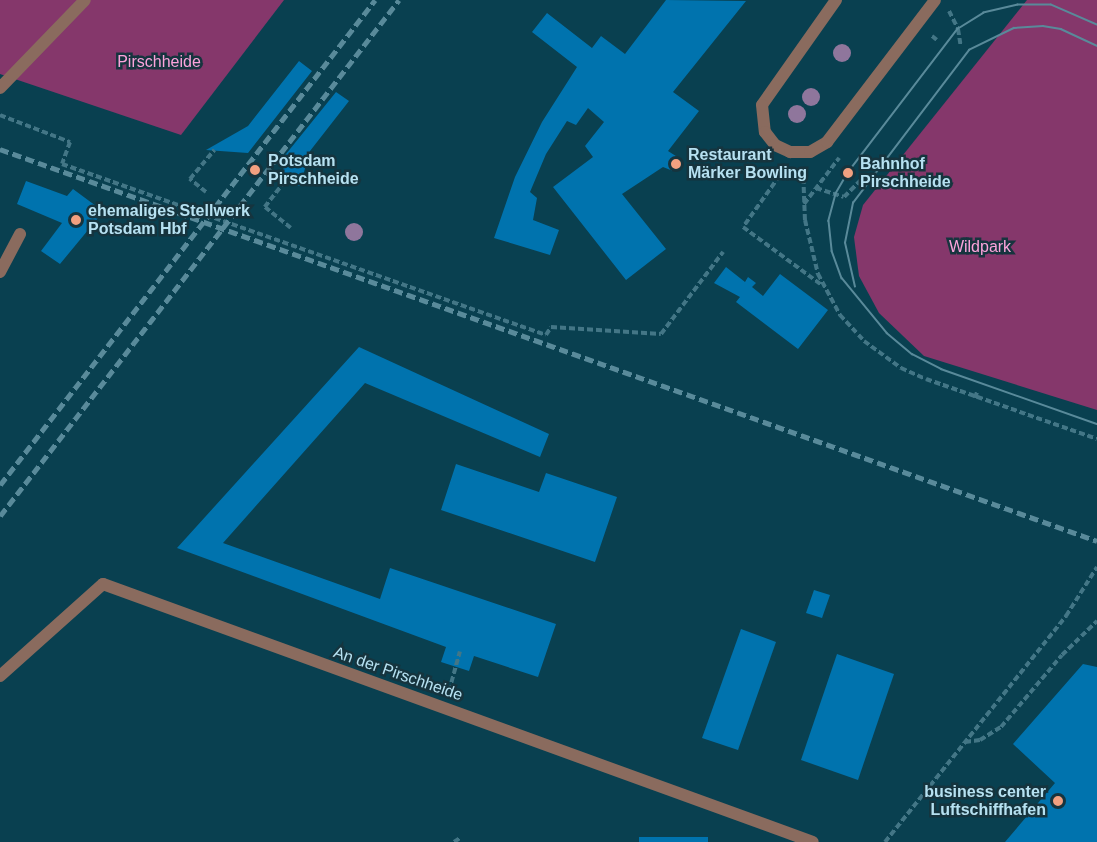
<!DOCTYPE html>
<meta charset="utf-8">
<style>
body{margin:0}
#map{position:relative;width:1097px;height:842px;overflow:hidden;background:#094050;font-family:Helvetica,sans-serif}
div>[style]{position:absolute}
.green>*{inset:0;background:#85376b}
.building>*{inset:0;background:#0073ae}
.path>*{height:4px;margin-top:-2px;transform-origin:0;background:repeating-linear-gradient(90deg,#437686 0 6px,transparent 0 9px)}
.lane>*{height:12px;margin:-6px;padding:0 6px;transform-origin:6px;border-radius:6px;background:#8a6b5e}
.street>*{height:12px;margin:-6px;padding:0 6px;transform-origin:6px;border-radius:6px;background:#8a6b5e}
.tram>*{height:1.5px;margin:-0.75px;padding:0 0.75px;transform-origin:0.75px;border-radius:0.75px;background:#598a9a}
.rail>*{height:4.5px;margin-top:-2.25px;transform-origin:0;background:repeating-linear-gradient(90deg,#598a9a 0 9px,transparent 0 13.5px)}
.trees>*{width:18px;height:18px;margin:-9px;border-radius:50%;background:#8f769c}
.dots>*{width:16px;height:16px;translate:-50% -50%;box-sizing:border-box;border:3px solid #16343e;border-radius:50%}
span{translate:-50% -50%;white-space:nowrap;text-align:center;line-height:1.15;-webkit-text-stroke:5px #16343e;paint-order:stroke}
.park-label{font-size:16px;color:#fca3db}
.poi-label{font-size:16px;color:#b6e1f1;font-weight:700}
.left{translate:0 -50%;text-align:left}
.right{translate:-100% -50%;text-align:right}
.street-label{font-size:16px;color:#b6e1f1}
</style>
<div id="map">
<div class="green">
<div style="clip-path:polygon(0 0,284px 0,181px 135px,0 74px)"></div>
<div style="clip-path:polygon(1027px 0,1097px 0,1097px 410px,924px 356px,879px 313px,859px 276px,854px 237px,863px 205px)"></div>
</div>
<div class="building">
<div style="clip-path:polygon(666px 0,746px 1px,673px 92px,699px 111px,668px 151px,679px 158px,673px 171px,663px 167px,622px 194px,666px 249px,626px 280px,553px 187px,593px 157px,585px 146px,604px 122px,588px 108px,576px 125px,567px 121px,546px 154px,530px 192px,537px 198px,533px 220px,559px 230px,550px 255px,494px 238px,515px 177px,542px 122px,577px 67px,532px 32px,547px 13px,592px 48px,601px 36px,625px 54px)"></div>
<div style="clip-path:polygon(299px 61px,312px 71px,248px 153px,206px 150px,248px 126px)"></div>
<div style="clip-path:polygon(336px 92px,349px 101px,310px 151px,300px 186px,285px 181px,282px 159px)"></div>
<div style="clip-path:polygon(26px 181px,67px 196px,73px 189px,96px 206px,91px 213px,98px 218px,60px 264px,41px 251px,62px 223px,17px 204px)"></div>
<div style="clip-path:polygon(726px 267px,745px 282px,748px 277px,756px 283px,752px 287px,763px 296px,780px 274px,828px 310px,798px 349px,736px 302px,740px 297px,714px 283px)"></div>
<div style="clip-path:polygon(359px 347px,549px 434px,540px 457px,365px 383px,223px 543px,380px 599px,390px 568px,556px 624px,538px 677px,474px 656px,469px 671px,441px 662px,446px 647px,177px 548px)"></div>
<div style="clip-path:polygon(456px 464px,539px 492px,546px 473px,617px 497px,595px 562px,441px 510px)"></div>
<div style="clip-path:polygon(814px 590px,830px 595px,822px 618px,806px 613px)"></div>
<div style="clip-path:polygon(741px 629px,776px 642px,738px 750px,702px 738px)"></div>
<div style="clip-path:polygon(837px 654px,894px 674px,858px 780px,801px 760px)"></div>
<div style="clip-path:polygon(1083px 664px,1097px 667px,1097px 842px,1005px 842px,1055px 783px,1013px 744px)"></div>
<div style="clip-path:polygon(639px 837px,708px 837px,708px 842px,639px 842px)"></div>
</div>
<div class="path">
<div style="left:949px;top:11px;width:20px;rotate:63deg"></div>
<div style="left:958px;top:29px;width:18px;rotate:81deg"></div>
<div style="left:932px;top:36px;width:6px;rotate:39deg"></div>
<div style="left:0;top:115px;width:75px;rotate:21.1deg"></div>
<div style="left:70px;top:142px;width:23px;rotate:110deg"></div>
<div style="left:62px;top:164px;width:513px;rotate:19.46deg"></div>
<div style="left:546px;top:335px;width:9px;rotate:-58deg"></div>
<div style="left:551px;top:327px;width:110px;rotate:3.6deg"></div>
<div style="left:661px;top:334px;width:103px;rotate:-52.9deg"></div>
<div style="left:785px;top:168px;width:72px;rotate:125.4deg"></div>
<div style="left:743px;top:227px;width:99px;rotate:36.4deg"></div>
<div style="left:803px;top:169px;width:51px;rotate:87.8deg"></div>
<div style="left:805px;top:220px;width:56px;rotate:76.5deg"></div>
<div style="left:818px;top:274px;width:47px;rotate:61.8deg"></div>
<div style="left:840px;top:315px;width:35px;rotate:47deg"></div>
<div style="left:864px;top:341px;width:46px;rotate:36.1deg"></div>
<div style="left:901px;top:368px;width:27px;rotate:24deg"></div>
<div style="left:926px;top:379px;width:181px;rotate:19.3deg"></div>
<div style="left:285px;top:181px;width:33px;rotate:128deg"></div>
<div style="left:265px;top:207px;width:33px;rotate:39deg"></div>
<div style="left:816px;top:188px;width:29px;rotate:18deg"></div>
<div style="left:844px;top:197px;width:24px;rotate:-45deg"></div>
<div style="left:206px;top:192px;width:21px;rotate:-141deg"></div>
<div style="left:190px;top:179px;width:38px;rotate:-50deg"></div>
<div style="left:804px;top:204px;width:58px;rotate:-52.7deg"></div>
<div style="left:975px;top:398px;width:6px;rotate:-72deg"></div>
<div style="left:449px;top:691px;width:41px;rotate:-74.6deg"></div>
<div style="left:965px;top:742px;width:15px;rotate:-8deg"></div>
<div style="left:980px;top:740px;width:25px;rotate:-32deg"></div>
<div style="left:1001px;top:727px;width:94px;rotate:-49.7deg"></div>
<div style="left:1062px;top:655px;width:49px;rotate:-44.2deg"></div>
<div style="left:454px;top:842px;width:7px;rotate:-34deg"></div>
<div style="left:885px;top:842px;width:290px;rotate:-51.3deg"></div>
<div style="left:1066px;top:616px;width:58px;rotate:-57.7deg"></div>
</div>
<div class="lane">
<div style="left:0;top:272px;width:43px;rotate:-62.2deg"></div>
</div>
<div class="street">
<div style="left:836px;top:0;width:128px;rotate:125.2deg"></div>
<div style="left:762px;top:105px;width:27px;rotate:84deg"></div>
<div style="left:765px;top:132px;width:16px;rotate:52deg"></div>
<div style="left:775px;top:145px;width:17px;rotate:25deg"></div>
<div style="left:790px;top:152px;width:20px"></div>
<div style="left:810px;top:152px;width:20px;rotate:-30deg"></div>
<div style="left:827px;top:142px;width:178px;rotate:-52.7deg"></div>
<div style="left:0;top:88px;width:122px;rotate:-46deg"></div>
<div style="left:0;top:676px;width:138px;rotate:-41.8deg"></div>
<div style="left:103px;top:584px;width:755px;rotate:19.97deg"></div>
</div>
<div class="tram">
<div style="left:1097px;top:25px;width:50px;rotate:-156.5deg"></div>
<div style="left:1051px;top:5px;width:33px;rotate:180deg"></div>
<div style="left:1018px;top:5px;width:35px;rotate:167deg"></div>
<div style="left:984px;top:13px;width:31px;rotate:148deg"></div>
<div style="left:958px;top:29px;width:181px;rotate:127.4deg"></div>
<div style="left:848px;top:173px;width:24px;rotate:120deg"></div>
<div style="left:836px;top:194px;width:28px;rotate:105deg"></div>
<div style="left:829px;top:221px;width:30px;rotate:84deg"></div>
<div style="left:832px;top:251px;width:29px;rotate:70deg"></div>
<div style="left:842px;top:278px;width:71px;rotate:50.7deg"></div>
<div style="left:887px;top:333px;width:33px;rotate:40deg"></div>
<div style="left:912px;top:354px;width:33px;rotate:27deg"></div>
<div style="left:941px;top:369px;width:165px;rotate:19.4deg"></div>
<div style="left:855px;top:287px;width:45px;rotate:-102.8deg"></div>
<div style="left:845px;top:243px;width:41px;rotate:-78.7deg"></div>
<div style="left:853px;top:203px;width:192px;rotate:-52.8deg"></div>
<div style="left:969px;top:50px;width:50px;rotate:-26.1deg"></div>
<div style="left:1014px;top:28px;width:29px;rotate:-4deg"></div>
<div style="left:1043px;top:26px;width:18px;rotate:9deg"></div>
<div style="left:1061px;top:29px;width:40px;rotate:25deg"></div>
</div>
<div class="rail">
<div style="left:0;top:149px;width:1165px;rotate:19.66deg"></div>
<div style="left:0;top:485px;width:613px;rotate:-52.29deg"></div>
<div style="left:0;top:516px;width:652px;rotate:-52.29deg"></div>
</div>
<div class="trees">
<div style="left:842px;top:53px"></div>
<div style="left:811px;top:97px"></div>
<div style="left:797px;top:114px"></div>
<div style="left:354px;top:232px"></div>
</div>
<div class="dots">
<div style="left:676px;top:164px;background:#f2a080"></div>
<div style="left:255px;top:170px;background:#f2a080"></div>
<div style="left:848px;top:173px;background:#f2a080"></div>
<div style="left:76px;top:220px;background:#f2a080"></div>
<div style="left:1058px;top:801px;background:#f2a080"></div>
</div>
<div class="park-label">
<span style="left:159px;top:62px">Pirschheide</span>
<span style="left:980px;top:247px">Wildpark</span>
</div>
<div class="poi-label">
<span class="left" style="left:688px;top:164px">Restaurant<br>Märker Bowling</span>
<span class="left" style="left:268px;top:170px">Potsdam<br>Pirschheide</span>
<span class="left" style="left:860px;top:173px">Bahnhof<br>Pirschheide</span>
<span class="left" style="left:88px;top:220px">ehemaliges Stellwerk<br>Potsdam Hbf</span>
<span class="right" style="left:1046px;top:801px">business center<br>Luftschiffhafen</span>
</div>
<div class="street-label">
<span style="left:398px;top:674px;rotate:19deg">An der Pirschheide</span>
</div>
</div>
